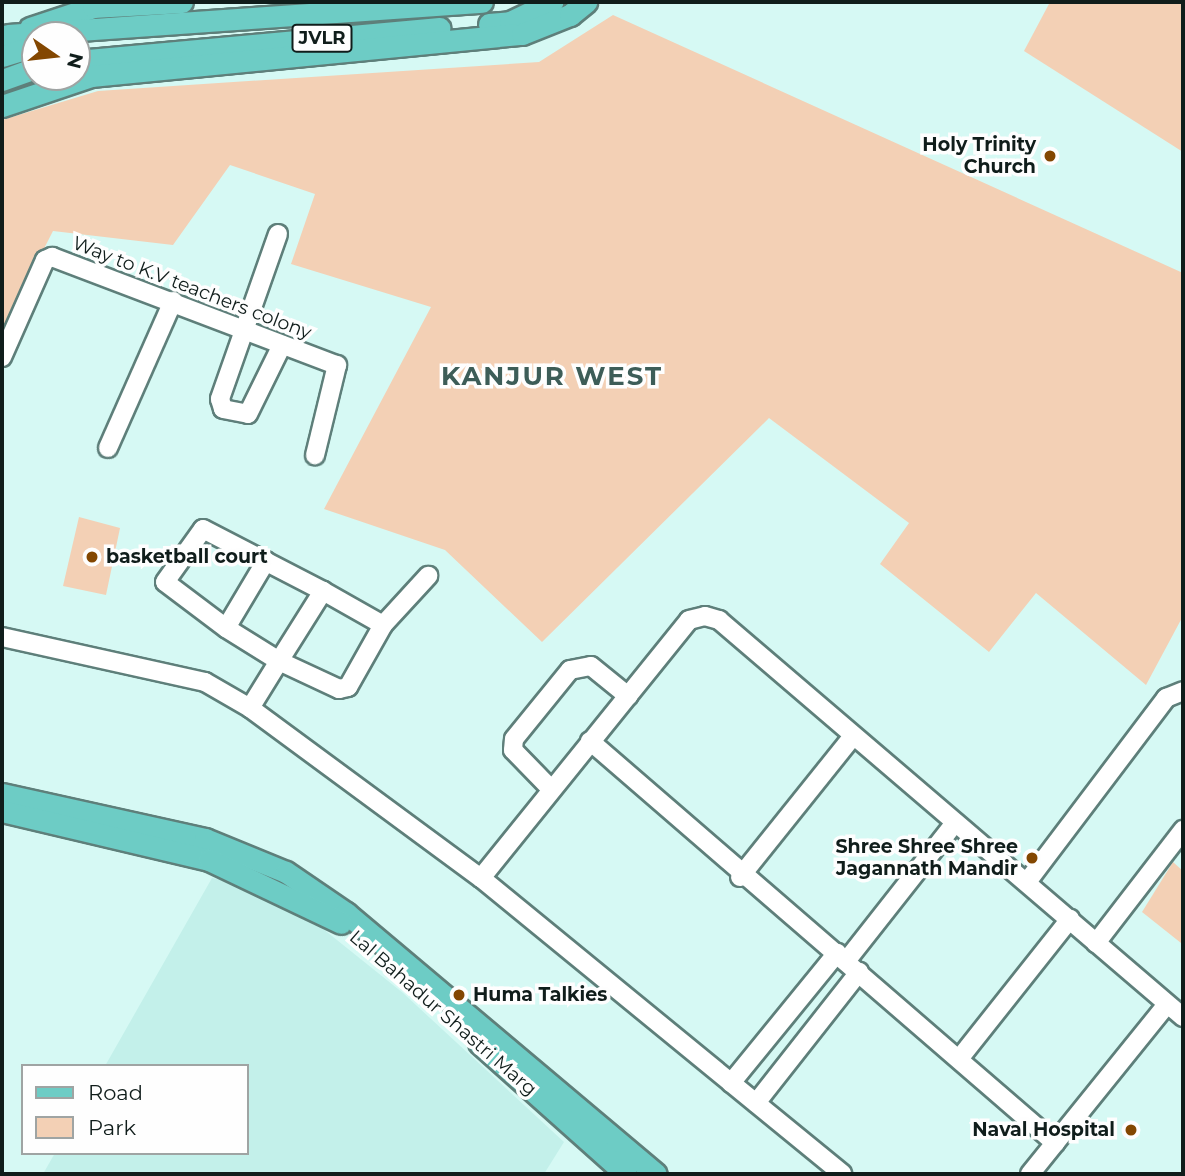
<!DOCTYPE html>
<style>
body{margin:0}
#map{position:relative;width:1185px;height:1176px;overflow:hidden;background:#d6f9f4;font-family:Montserrat,sans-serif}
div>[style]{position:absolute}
.built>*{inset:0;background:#c3f0ea}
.green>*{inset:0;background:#f3d0b5}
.roads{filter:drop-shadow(2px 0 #5e7f7a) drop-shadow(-2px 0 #5e7f7a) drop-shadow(0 2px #5e7f7a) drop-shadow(0 -2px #5e7f7a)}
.minor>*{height:18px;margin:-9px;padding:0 9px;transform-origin:9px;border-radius:9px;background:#fff}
.major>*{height:21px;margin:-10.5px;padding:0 10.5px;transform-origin:10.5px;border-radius:10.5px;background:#6dccc5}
.dots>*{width:19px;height:19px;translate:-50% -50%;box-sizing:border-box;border:4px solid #fefefe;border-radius:50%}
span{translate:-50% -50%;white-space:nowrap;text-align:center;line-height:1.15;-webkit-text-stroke:7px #fefefe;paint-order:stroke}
.shield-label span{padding:2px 5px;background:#fefefe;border:2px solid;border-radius:5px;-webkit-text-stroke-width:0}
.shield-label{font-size:18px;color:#101d1b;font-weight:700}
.poi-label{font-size:19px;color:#101d1b;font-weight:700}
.right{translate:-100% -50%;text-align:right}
.left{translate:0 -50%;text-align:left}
.street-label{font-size:19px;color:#101d1b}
.district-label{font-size:26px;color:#3d5d58;font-weight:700;letter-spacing:2px}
.frame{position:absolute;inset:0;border:4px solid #101d1b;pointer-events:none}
.legend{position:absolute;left:21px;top:1064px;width:228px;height:91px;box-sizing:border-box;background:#fefefe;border:2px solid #9fa4a3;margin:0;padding:9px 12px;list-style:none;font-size:21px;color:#101d1b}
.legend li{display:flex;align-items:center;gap:14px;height:35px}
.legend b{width:35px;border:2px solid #9fa4a3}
.north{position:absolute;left:21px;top:21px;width:70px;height:70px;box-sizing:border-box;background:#fefefe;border:2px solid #9fa4a3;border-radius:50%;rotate:104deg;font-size:19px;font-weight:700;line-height:28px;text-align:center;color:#101d1b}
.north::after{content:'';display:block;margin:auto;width:24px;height:32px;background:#834701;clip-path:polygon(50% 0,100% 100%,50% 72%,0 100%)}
</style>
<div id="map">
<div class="built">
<div style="clip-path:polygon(212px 878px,239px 883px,322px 928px,403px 993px,564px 1142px,544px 1174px,43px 1174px,55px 1153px,247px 1153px,247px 1066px,105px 1066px)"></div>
</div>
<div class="green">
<div style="clip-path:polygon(1050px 2px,1183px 2px,1183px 152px,1024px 51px)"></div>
<div style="clip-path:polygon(613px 15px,1183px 273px,1183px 616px,1146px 685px,1036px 593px,989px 652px,880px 564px,909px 523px,769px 418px,542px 642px,445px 550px,324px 509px,431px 307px,291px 264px,315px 194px,230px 165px,173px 245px,53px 231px,2px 331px,2px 120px,98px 91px,539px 62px)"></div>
<div style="clip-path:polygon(79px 517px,120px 528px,106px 595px,63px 586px)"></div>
<div style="clip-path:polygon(1173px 862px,1183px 871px,1181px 943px,1142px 912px)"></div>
</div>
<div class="roads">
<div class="minor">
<div style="left:278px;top:234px;width:175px;rotate:109.4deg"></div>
<div style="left:220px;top:399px;width:10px;rotate:73deg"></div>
<div style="left:223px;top:409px;width:25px;rotate:11deg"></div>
<div style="left:248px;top:414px;width:77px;rotate:-63.8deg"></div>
<div style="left:2px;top:357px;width:106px;rotate:-66.1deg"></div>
<div style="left:45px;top:260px;width:8px;rotate:-23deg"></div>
<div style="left:52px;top:257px;width:305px;rotate:20.8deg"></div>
<div style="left:337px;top:365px;width:93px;rotate:103.7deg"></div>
<div style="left:108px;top:448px;width:161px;rotate:-66.1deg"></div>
<div style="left:383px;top:625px;width:67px;rotate:-47.4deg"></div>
<div style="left:226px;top:628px;width:78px;rotate:-59.2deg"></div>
<div style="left:2px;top:637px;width:208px;rotate:12.5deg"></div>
<div style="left:205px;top:682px;width:52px;rotate:30deg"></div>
<div style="left:250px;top:708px;width:287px;rotate:36.4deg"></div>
<div style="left:481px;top:878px;width:467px;rotate:39.3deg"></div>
<div style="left:250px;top:708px;width:55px;rotate:-58.3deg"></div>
<div style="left:279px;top:661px;width:83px;rotate:-57.8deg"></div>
<div style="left:323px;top:591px;width:69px;rotate:29.5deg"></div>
<div style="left:383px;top:625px;width:71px;rotate:119.4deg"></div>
<div style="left:348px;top:687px;width:9px;rotate:167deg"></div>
<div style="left:339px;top:689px;width:66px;rotate:-155deg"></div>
<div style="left:279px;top:661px;width:62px;rotate:-148.1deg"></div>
<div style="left:226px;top:628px;width:76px;rotate:-143deg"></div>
<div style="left:165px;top:582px;width:65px;rotate:-54.4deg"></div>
<div style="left:203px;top:529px;width:135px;rotate:27.3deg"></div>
<div style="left:590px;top:741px;width:615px;rotate:40.84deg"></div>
<div style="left:550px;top:788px;width:53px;rotate:-134.2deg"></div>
<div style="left:513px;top:750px;width:11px;rotate:-85deg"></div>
<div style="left:514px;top:739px;width:89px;rotate:-50.9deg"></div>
<div style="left:570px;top:670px;width:21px;rotate:-11deg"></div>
<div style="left:591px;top:666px;width:48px;rotate:39deg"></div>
<div style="left:740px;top:877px;width:179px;rotate:-51.3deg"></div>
<div style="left:481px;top:878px;width:331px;rotate:-51.1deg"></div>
<div style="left:689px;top:620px;width:16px;rotate:-14deg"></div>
<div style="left:705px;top:616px;width:15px;rotate:16deg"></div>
<div style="left:719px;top:620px;width:611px;rotate:40.55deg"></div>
<div style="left:1027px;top:882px;width:231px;rotate:-52.9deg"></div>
<div style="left:1166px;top:698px;width:18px;rotate:-22deg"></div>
<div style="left:1096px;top:943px;width:143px;rotate:-52.4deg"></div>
<div style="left:847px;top:960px;width:173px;rotate:-51.8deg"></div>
<div style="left:959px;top:1059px;width:179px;rotate:-51.6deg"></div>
<div style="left:731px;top:1083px;width:168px;rotate:-50.8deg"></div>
<div style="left:756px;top:1103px;width:167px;rotate:-51.8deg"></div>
<div style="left:1030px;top:1174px;width:218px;rotate:-51.1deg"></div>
</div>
<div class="major">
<div style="left:489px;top:24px;width:21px;rotate:-5deg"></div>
<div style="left:510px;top:22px;width:47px;rotate:-25.5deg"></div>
<div style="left:30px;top:28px;width:66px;rotate:-18.4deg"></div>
<div style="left:93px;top:7px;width:89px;rotate:-3.2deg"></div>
<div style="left:8px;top:35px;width:475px;rotate:-4deg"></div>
<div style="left:2px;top:56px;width:34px;rotate:-17deg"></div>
<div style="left:77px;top:61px;width:364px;rotate:-5.2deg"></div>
<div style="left:2px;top:80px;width:35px;rotate:-20deg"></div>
<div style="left:2px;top:106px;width:94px;rotate:-18.6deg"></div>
<div style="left:91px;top:76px;width:433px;rotate:-5.6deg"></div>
<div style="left:522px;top:34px;width:52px;rotate:-21.6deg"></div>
<div style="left:570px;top:15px;width:21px;rotate:-39deg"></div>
<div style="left:2px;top:794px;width:208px;rotate:12.5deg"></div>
<div style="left:205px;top:839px;width:87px;rotate:22.2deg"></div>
<div style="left:286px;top:872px;width:73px;rotate:34.3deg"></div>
<div style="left:346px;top:913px;width:405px;rotate:40.1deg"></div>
<div style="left:2px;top:811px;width:213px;rotate:13.3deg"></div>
<div style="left:209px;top:860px;width:146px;rotate:25.5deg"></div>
<div style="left:479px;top:1043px;width:197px;rotate:41.7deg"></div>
</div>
</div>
<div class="dots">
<div style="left:1050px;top:156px;background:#834701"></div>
<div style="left:92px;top:557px;background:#834701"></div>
<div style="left:1032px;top:858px;background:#834701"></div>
<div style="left:459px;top:995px;background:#834701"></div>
<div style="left:1131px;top:1130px;background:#834701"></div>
</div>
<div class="shield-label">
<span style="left:322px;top:38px">JVLR</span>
</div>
<div class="poi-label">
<span class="right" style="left:1036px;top:156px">Holy Trinity<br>Church</span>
<span class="left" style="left:106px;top:557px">basketball court</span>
<span class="right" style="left:1018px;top:858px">Shree Shree Shree<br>Jagannath Mandir</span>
<span class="left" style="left:473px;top:995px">Huma Talkies</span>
<span class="right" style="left:1115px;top:1130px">Naval Hospital</span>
</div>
<div class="street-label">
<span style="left:192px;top:288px;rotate:21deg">Way to K.V teachers colony</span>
<span style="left:443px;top:1013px;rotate:41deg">Lal Bahadur Shastri Marg</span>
</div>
<div class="district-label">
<span style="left:552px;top:377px">KANJUR WEST</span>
</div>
<div class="frame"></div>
<ul class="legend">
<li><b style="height:9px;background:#6dccc5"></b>Road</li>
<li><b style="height:19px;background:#f3d0b5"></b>Park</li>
</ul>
<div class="north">N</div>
</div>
